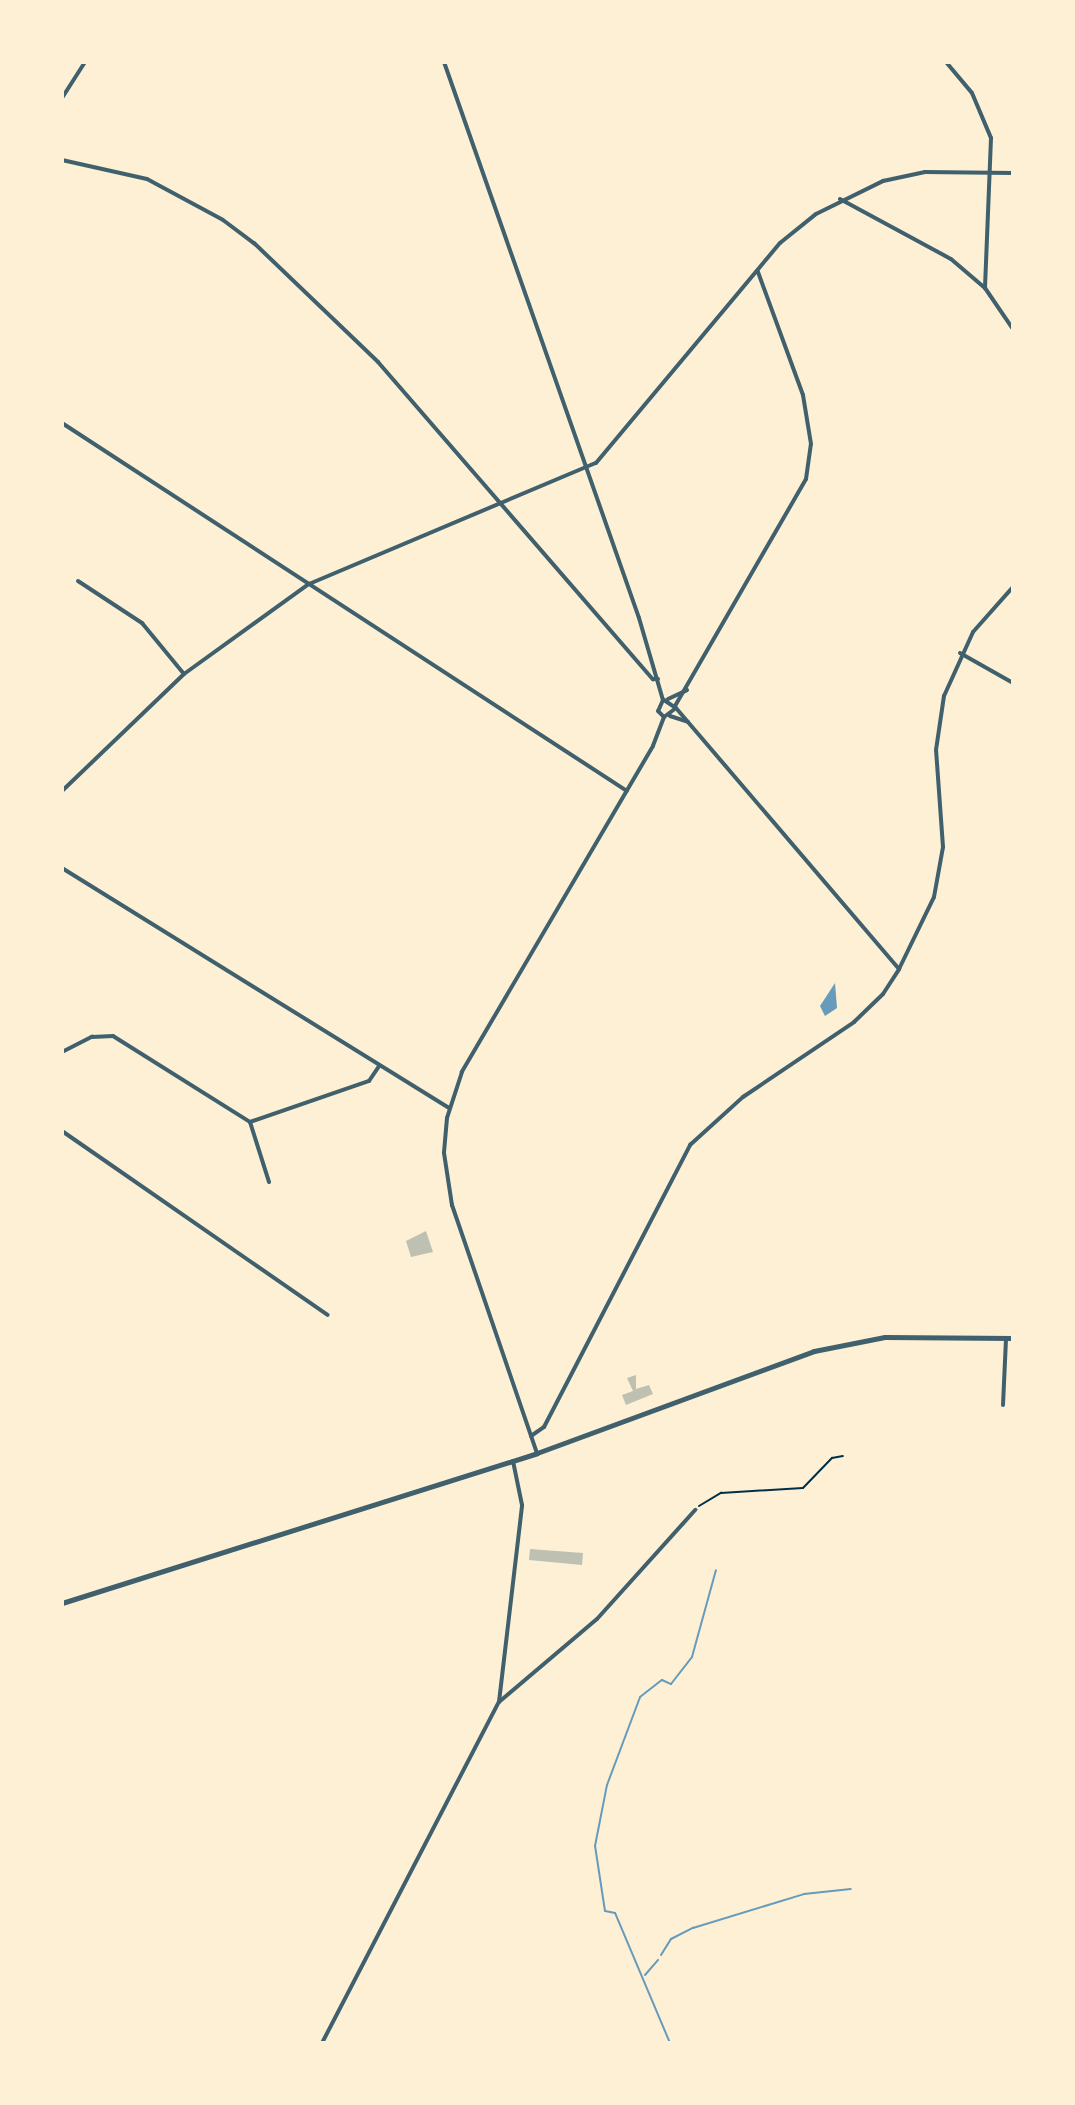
<!DOCTYPE html>
<style>
body{margin:0}
#map{position:relative;width:1075px;height:2105px;overflow:hidden;background:#fdf0d5;font-family:"Open Sans",sans-serif}
div>[style]{position:absolute}
.water>*{inset:0;background:#669bbc}
.stream>*{height:2px;margin:-1px;padding:0 1px;transform-origin:1px;border-radius:1px;background:#669bbc}
.building>*{inset:0;background:#bec0b2}
.path>*{height:2px;margin:-1px;padding:0 1px;transform-origin:1px;border-radius:1px;background:#003049}
.minor>*{height:4px;margin:-2px;padding:0 2px;transform-origin:2px;border-radius:2px;background:#3f606c}
.tertiary>*{height:5px;margin:-2.5px;padding:0 2.5px;transform-origin:2.5px;border-radius:2.5px;background:#3f606c}
span{translate:-50% -50%;white-space:nowrap;text-align:center;line-height:1.15;-webkit-text-stroke:6px #fdf0d5;paint-order:stroke}
.frame{position:absolute;inset:0;border:64px solid #fdf0d5;pointer-events:none}
</style>
<div id="map">
<div class="water">
<div style="clip-path:polygon(835px 983px,837px 1008px,825px 1016px,820px 1006px)"></div>
</div>
<div class="stream">
<div style="left:661px;top:1955px;width:19px;rotate:-58deg"></div>
<div style="left:671px;top:1939px;width:25px;rotate:-27deg"></div>
<div style="left:693px;top:1928px;width:116px;rotate:-17deg"></div>
<div style="left:804px;top:1894px;width:47px;rotate:-6.1deg"></div>
<div style="left:645px;top:1975px;width:20px;rotate:-49deg"></div>
<div style="left:670px;top:2043px;width:141px;rotate:-112.9deg"></div>
<div style="left:615px;top:1913px;width:10px;rotate:-169deg"></div>
<div style="left:605px;top:1911px;width:66px;rotate:-98.7deg"></div>
<div style="left:595px;top:1846px;width:62px;rotate:-78.9deg"></div>
<div style="left:607px;top:1785px;width:94px;rotate:-69.4deg"></div>
<div style="left:640px;top:1697px;width:28px;rotate:-38deg"></div>
<div style="left:662px;top:1680px;width:10px;rotate:24deg"></div>
<div style="left:671px;top:1684px;width:34px;rotate:-52deg"></div>
<div style="left:692px;top:1657px;width:90px;rotate:-74.6deg"></div>
</div>
<div class="building">
<div style="clip-path:polygon(426px 1231px,433px 1252px,411px 1257px,406px 1241px)"></div>
<div style="clip-path:polygon(636px 1375px,636px 1389px,649px 1385px,653px 1394px,626px 1405px,622px 1395px,633px 1391px,627px 1378px)"></div>
<div style="clip-path:polygon(530px 1549px,583px 1553px,582px 1565px,529px 1560px)"></div>
</div>
<div class="path">
<div style="left:699px;top:1506px;width:26px;rotate:-31deg"></div>
<div style="left:721px;top:1493px;width:82px;rotate:-3.5deg"></div>
<div style="left:803px;top:1488px;width:42px;rotate:-46deg"></div>
<div style="left:832px;top:1458px;width:11px;rotate:-10deg"></div>
</div>
<div class="minor">
<div style="left:444px;top:62px;width:589px;rotate:70.67deg"></div>
<div style="left:639px;top:618px;width:85px;rotate:73.7deg"></div>
<div style="left:663px;top:700px;width:12px;rotate:114deg"></div>
<div style="left:658px;top:711px;width:8px;rotate:45deg"></div>
<div style="left:664px;top:717px;width:31px;rotate:111deg"></div>
<div style="left:653px;top:746px;width:378px;rotate:120.4deg"></div>
<div style="left:462px;top:1072px;width:48px;rotate:108.1deg"></div>
<div style="left:447px;top:1118px;width:35px;rotate:95deg"></div>
<div style="left:444px;top:1153px;width:53px;rotate:81.3deg"></div>
<div style="left:452px;top:1205px;width:262px;rotate:71.1deg"></div>
<div style="left:946px;top:62px;width:40px;rotate:50deg"></div>
<div style="left:972px;top:93px;width:49px;rotate:67.1deg"></div>
<div style="left:991px;top:138px;width:150px;rotate:92.3deg"></div>
<div style="left:62px;top:98px;width:43px;rotate:-57.4deg"></div>
<div style="left:62px;top:160px;width:87px;rotate:12.6deg"></div>
<div style="left:147px;top:179px;width:86px;rotate:28.3deg"></div>
<div style="left:223px;top:220px;width:39px;rotate:37deg"></div>
<div style="left:254px;top:243px;width:172px;rotate:43.8deg"></div>
<div style="left:378px;top:362px;width:420px;rotate:49.1deg"></div>
<div style="left:653px;top:679px;width:5px"></div>
<div style="left:840px;top:199px;width:126px;rotate:28.4deg"></div>
<div style="left:951px;top:259px;width:45px;rotate:40.5deg"></div>
<div style="left:985px;top:288px;width:50px;rotate:55.7deg"></div>
<div style="left:62px;top:423px;width:674px;rotate:33.08deg"></div>
<div style="left:78px;top:581px;width:77px;rotate:33.3deg"></div>
<div style="left:142px;top:623px;width:66px;rotate:50.5deg"></div>
<div style="left:960px;top:653px;width:61px;rotate:29.5deg"></div>
<div style="left:668px;top:699px;width:21px;rotate:-25deg"></div>
<div style="left:664px;top:700px;width:14px;rotate:34deg"></div>
<div style="left:676px;top:708px;width:15px;rotate:143deg"></div>
<div style="left:675px;top:706px;width:262px;rotate:-60deg"></div>
<div style="left:806px;top:479px;width:35px;rotate:-82deg"></div>
<div style="left:811px;top:444px;width:50px;rotate:-99.3deg"></div>
<div style="left:803px;top:395px;width:131px;rotate:-110.1deg"></div>
<div style="left:676px;top:708px;width:343px;rotate:49.5deg"></div>
<div style="left:670px;top:716px;width:19px;rotate:18deg"></div>
<div style="left:62px;top:791px;width:169px;rotate:-43.8deg"></div>
<div style="left:184px;top:674px;width:154px;rotate:-35.8deg"></div>
<div style="left:309px;top:584px;width:311px;rotate:-22.9deg"></div>
<div style="left:596px;top:463px;width:287px;rotate:-50.1deg"></div>
<div style="left:780px;top:243px;width:46px;rotate:-38.9deg"></div>
<div style="left:816px;top:214px;width:75px;rotate:-26.2deg"></div>
<div style="left:883px;top:181px;width:43px;rotate:-12.1deg"></div>
<div style="left:925px;top:172px;width:88px;rotate:0.7deg"></div>
<div style="left:62px;top:868px;width:455px;rotate:31.8deg"></div>
<div style="left:62px;top:1052px;width:34px;rotate:-27deg"></div>
<div style="left:92px;top:1037px;width:21px;rotate:-3deg"></div>
<div style="left:113px;top:1036px;width:162px;rotate:32.1deg"></div>
<div style="left:250px;top:1122px;width:126px;rotate:-19deg"></div>
<div style="left:369px;top:1081px;width:18px;rotate:-56deg"></div>
<div style="left:250px;top:1122px;width:63px;rotate:72.4deg"></div>
<div style="left:62px;top:1131px;width:323px;rotate:34.7deg"></div>
<div style="left:1003px;top:1405px;width:67px;rotate:-87.4deg"></div>
<div style="left:531px;top:1436px;width:16px;rotate:-35deg"></div>
<div style="left:544px;top:1427px;width:318px;rotate:-62.6deg"></div>
<div style="left:690px;top:1145px;width:72px;rotate:-42.2deg"></div>
<div style="left:743px;top:1097px;width:134px;rotate:-34deg"></div>
<div style="left:854px;top:1022px;width:40px;rotate:-44deg"></div>
<div style="left:883px;top:994px;width:30px;rotate:-57deg"></div>
<div style="left:899px;top:969px;width:80px;rotate:-64.1deg"></div>
<div style="left:934px;top:897px;width:51px;rotate:-79.8deg"></div>
<div style="left:943px;top:847px;width:97px;rotate:-94.1deg"></div>
<div style="left:936px;top:750px;width:55px;rotate:-81.6deg"></div>
<div style="left:944px;top:696px;width:70px;rotate:-65.6deg"></div>
<div style="left:973px;top:632px;width:60px;rotate:-48.4deg"></div>
<div style="left:499px;top:1702px;width:128px;rotate:-40.3deg"></div>
<div style="left:597px;top:1619px;width:147px;rotate:-48deg"></div>
<div style="left:322px;top:2043px;width:384px;rotate:-62.6deg"></div>
<div style="left:499px;top:1702px;width:198px;rotate:-83.3deg"></div>
<div style="left:522px;top:1505px;width:45px;rotate:-101.6deg"></div>
</div>
<div class="tertiary">
<div style="left:62px;top:1603px;width:498px;rotate:-17.5deg"></div>
<div style="left:537px;top:1453px;width:295px;rotate:-20.2deg"></div>
<div style="left:814px;top:1351px;width:72px;rotate:-11.2deg"></div>
<div style="left:885px;top:1337px;width:128px;rotate:0.4deg"></div>
</div>
<div class="frame"></div>
</div>
